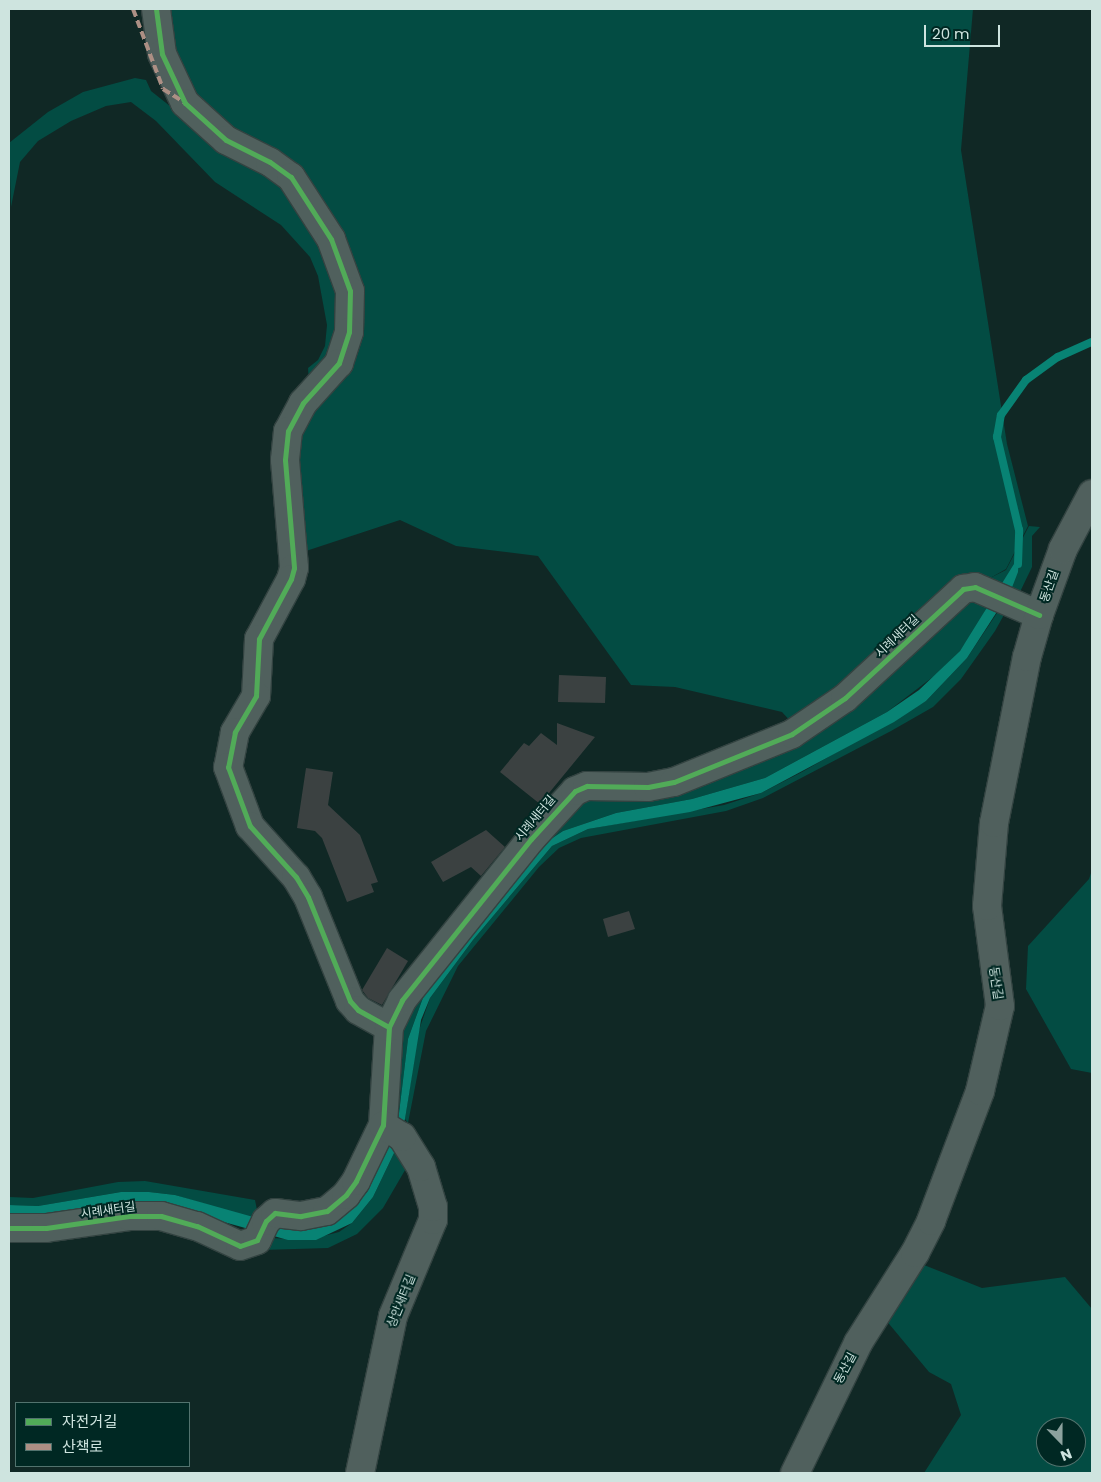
<!DOCTYPE html>
<meta charset="utf-8">
<style>
body{margin:0}
#map{position:relative;width:1101px;height:1482px;overflow:hidden;background:#102825;font-family:Poppins,"Noto Sans KR",sans-serif}
div>[style]{position:absolute}
.green>*{inset:0;background:#034c43}
.water>*{inset:0;background:#088374}
.stream>*{height:8px;margin:-4px;padding:0 4px;transform-origin:4px;border-radius:4px;background:#088374}
.building>*{inset:0;background:#3b4141}
.roads{filter:drop-shadow(1px 0 #334341) drop-shadow(-1px 0 #334341) drop-shadow(0 1px #334341) drop-shadow(0 -1px #334341)}
.minor>*{height:28px;margin:-14px;padding:0 14px;transform-origin:14px;border-radius:14px;background:#50605d}
.quiet>*{height:4px;margin-top:-2px;transform-origin:0;background:repeating-linear-gradient(90deg,#ac8f84 0 8px,transparent 0 12px)}
.cycleway>*{height:5px;margin:-2.5px;padding:0 2.5px;transform-origin:2.5px;border-radius:2.5px;background:#51ab58}
span{translate:-50% -50%;white-space:nowrap;text-align:center;line-height:1.15;-webkit-text-stroke:4px #002823;paint-order:stroke}
.street-label{font-size:12px;color:#cee4df}
.frame{position:absolute;inset:0;border:10px solid #cee4df;pointer-events:none}
.legend{position:absolute;left:15px;top:1402px;width:175px;height:65px;box-sizing:border-box;background:#002823;border:1px solid #52736e;margin:0;padding:6px 9px;list-style:none;font-size:15px;color:#cee4df}
.legend li{display:flex;align-items:center;gap:10px;height:25px}
.legend b{width:25px;border:1px solid #52736e}
.north{position:absolute;left:1036px;top:1417px;width:50px;height:50px;box-sizing:border-box;background:#002823;border:1px solid #52736e;border-radius:50%;rotate:158deg;font-size:14px;font-weight:700;line-height:20px;text-align:center;color:#cee4df}
.north::after{content:'';display:block;margin:auto;width:18px;height:22px;background:#8ca29e;clip-path:polygon(50% 0,100% 100%,50% 72%,0 100%)}
.scale{position:absolute;left:924px;top:25px;width:76px;height:22px;box-sizing:border-box;border:2px solid #cee4df;border-top:0;padding-left:6px;font-size:15px;line-height:18px;white-space:nowrap;color:#cee4df;-webkit-text-stroke:4px #002823;paint-order:stroke}
</style>
<div id="map">
<div class="green">
<div style="clip-path:polygon(161px 9px,973px 9px,961px 150px,1007px 444px,1028px 526px,1006px 569px,925px 615px,793px 724px,782px 712px,675px 687px,631px 685px,538px 556px,456px 546px,400px 520px,306px 551px,297px 460px,303px 421px,345px 366px,335px 236px,191px 98px)"></div>
<div style="clip-path:polygon(135px 78px,146px 80px,151px 91px,180px 114px,280px 174px,331px 253px,343px 332px,309px 384px,308px 368px,318px 360px,325px 346px,327px 325px,318px 276px,310px 257px,281px 225px,215px 182px,156px 121px,131px 102px,106px 106px,71px 121px,38px 141px,20px 162px,11px 207px,9px 143px,48px 112px,83px 92px)"></div>
<div style="clip-path:polygon(1029px 526px,1040px 527px,1032px 536px,1032px 567px,1018px 596px,982px 582px,1006px 570px)"></div>
<div style="clip-path:polygon(963px 598px,988px 605px,978px 625px,960px 651px,938px 673px,887px 712px,765px 778px,692px 799px,616px 813px,563px 831px,548px 841px,424px 995px,408px 1039px,399px 1113px,396px 1110px,399px 1026px,526px 859px,579px 807px,595px 796px,738px 765px)"></div>
<div style="clip-path:polygon(999px 610px,1005px 613px,995px 631px,961px 679px,933px 707px,891px 731px,763px 798px,726px 811px,581px 838px,559px 848px,539px 867px,458px 966px,426px 1031px,408px 1123px,405px 1119px,418px 1033px,430px 998px,473px 940px,552px 846px,588px 829px,724px 805px,761px 793px,802px 772px,926px 701px,967px 658px)"></div>
<div style="clip-path:polygon(1092px 870px,1092px 1073px,1071px 1069px,1026px 989px,1028px 946px,1089px 879px)"></div>
<div style="clip-path:polygon(385px 1148px,388px 1148px,380px 1170px,352px 1210px,326px 1226px,292px 1228px)"></div>
<div style="clip-path:polygon(395px 1151px,408px 1165px,383px 1208px,357px 1234px,328px 1248px,262px 1250px,272px 1238px,308px 1240px,339px 1232px,352px 1223px,373px 1197px)"></div>
<div style="clip-path:polygon(145px 1181px,255px 1200px,257px 1210px,254px 1219px,175px 1195px,149px 1192px,121px 1192px,38px 1206px,9px 1205px,9px 1197px,33px 1198px,118px 1182px)"></div>
<div style="clip-path:polygon(evenodd,924px 1265px,982px 1288px,1065px 1277px,1092px 1309px,1092px 1473px,924px 1473px,961px 1415px,951px 1384px,929px 1372px,885px 1319px,924px 1265px,1046px 1427px,1076px 1427px,1076px 1457px,1046px 1457px,1046px 1427px)"></div>
</div>
<div class="water">
<div style="clip-path:polygon(1019px 556px,1018px 572px,1011px 590px,967px 658px,926px 701px,894px 722px,761px 793px,690px 812px,588px 829px,552px 846px,473px 940px,430px 998px,421px 1020px,405px 1119px,395px 1151px,373px 1197px,352px 1223px,316px 1240px,288px 1240px,156px 1203px,133px 1201px,45px 1215px,9px 1215px,9px 1205px,38px 1206px,121px 1192px,149px 1192px,175px 1195px,292px 1228px,313px 1229px,339px 1220px,367px 1192px,388px 1148px,399px 1113px,408px 1039px,424px 995px,548px 841px,563px 831px,616px 813px,692px 799px,765px 778px,887px 712px,919px 690px,960px 651px)"></div>
</div>
<div class="stream">
<div style="left:1018px;top:564px;width:34px;rotate:-88deg"></div>
<div style="left:1019px;top:530px;width:96px;rotate:-103.3deg"></div>
<div style="left:997px;top:437px;width:22px;rotate:-80deg"></div>
<div style="left:1001px;top:415px;width:43px;rotate:-54.5deg"></div>
<div style="left:1026px;top:380px;width:39px;rotate:-36deg"></div>
<div style="left:1058px;top:357px;width:37px;rotate:-24deg"></div>
</div>
<div class="building">
<div style="clip-path:polygon(559px 675px,606px 677px,605px 703px,558px 702px)"></div>
<div style="clip-path:polygon(557px 723px,595px 737px,540px 804px,500px 772px,524px 743px,529px 746px,541px 733px,557px 745px)"></div>
<div style="clip-path:polygon(306px 768px,333px 772px,328px 805px,360px 835px,378px 882px,371px 884px,374px 892px,347px 902px,322px 838px,315px 831px,297px 828px)"></div>
<div style="clip-path:polygon(486px 830px,505px 847px,481px 876px,471px 867px,443px 882px,431px 862px)"></div>
<div style="clip-path:polygon(629px 911px,635px 929px,608px 937px,603px 919px)"></div>
<div style="clip-path:polygon(387px 948px,408px 961px,382px 1005px,368px 998px,362px 990px)"></div>
</div>
<div class="roads">
<div class="minor">
<div style="left:156px;top:9px;width:45px;rotate:82.4deg"></div>
<div style="left:162px;top:54px;width:54px;rotate:64.9deg"></div>
<div style="left:185px;top:103px;width:55px;rotate:42.1deg"></div>
<div style="left:226px;top:140px;width:49px;rotate:26.6deg"></div>
<div style="left:270px;top:162px;width:26px;rotate:36deg"></div>
<div style="left:291px;top:177px;width:74px;rotate:57.2deg"></div>
<div style="left:331px;top:239px;width:55px;rotate:69.9deg"></div>
<div style="left:350px;top:291px;width:41px;rotate:91.4deg"></div>
<div style="left:349px;top:332px;width:33px;rotate:108deg"></div>
<div style="left:339px;top:363px;width:54px;rotate:132deg"></div>
<div style="left:303px;top:403px;width:32px;rotate:118deg"></div>
<div style="left:288px;top:431px;width:29px;rotate:96deg"></div>
<div style="left:285px;top:460px;width:108px;rotate:85.2deg"></div>
<div style="left:294px;top:568px;width:11px;rotate:105deg"></div>
<div style="left:291px;top:579px;width:68px;rotate:118.1deg"></div>
<div style="left:259px;top:639px;width:57px;rotate:93deg"></div>
<div style="left:256px;top:696px;width:42px;rotate:120.3deg"></div>
<div style="left:235px;top:732px;width:36px;rotate:101deg"></div>
<div style="left:228px;top:767px;width:63px;rotate:69.6deg"></div>
<div style="left:250px;top:826px;width:69px;rotate:48deg"></div>
<div style="left:296px;top:877px;width:23px;rotate:59deg"></div>
<div style="left:308px;top:897px;width:112px;rotate:68deg"></div>
<div style="left:350px;top:1001px;width:12px;rotate:48deg"></div>
<div style="left:358px;top:1010px;width:35px;rotate:29deg"></div>
<div style="left:9px;top:1228px;width:37px"></div>
<div style="left:46px;top:1228px;width:84px;rotate:-8.2deg"></div>
<div style="left:129px;top:1216px;width:32px"></div>
<div style="left:161px;top:1216px;width:37px;rotate:16deg"></div>
<div style="left:197px;top:1226px;width:47px;rotate:24.9deg"></div>
<div style="left:240px;top:1246px;width:18px;rotate:-19deg"></div>
<div style="left:257px;top:1240px;width:21px;rotate:-65deg"></div>
<div style="left:266px;top:1221px;width:12px;rotate:-42deg"></div>
<div style="left:275px;top:1213px;width:26px;rotate:7deg"></div>
<div style="left:301px;top:1216px;width:26px;rotate:-11deg"></div>
<div style="left:327px;top:1211px;width:25px;rotate:-40deg"></div>
<div style="left:346px;top:1195px;width:17px;rotate:-54deg"></div>
<div style="left:356px;top:1181px;width:62px;rotate:-64.3deg"></div>
<div style="left:383px;top:1125px;width:98px;rotate:-86.5deg"></div>
<div style="left:389px;top:1027px;width:30px;rotate:-64deg"></div>
<div style="left:402px;top:1000px;width:206px;rotate:-51.3deg"></div>
<div style="left:531px;top:839px;width:65px;rotate:-47.5deg"></div>
<div style="left:575px;top:791px;width:13px;rotate:-23deg"></div>
<div style="left:587px;top:786px;width:61px;rotate:0.9deg"></div>
<div style="left:648px;top:787px;width:26px;rotate:-11deg"></div>
<div style="left:674px;top:782px;width:127px;rotate:-22.1deg"></div>
<div style="left:792px;top:734px;width:64px;rotate:-34.2deg"></div>
<div style="left:845px;top:698px;width:161px;rotate:-42.7deg"></div>
<div style="left:963px;top:589px;width:12px;rotate:-9deg"></div>
<div style="left:975px;top:587px;width:70px;rotate:23.6deg"></div>
<div style="left:360px;top:1473px;width:160px;rotate:-78.1deg"></div>
<div style="left:393px;top:1316px;width:104px;rotate:-67.4deg"></div>
<div style="left:433px;top:1220px;width:13px;rotate:-90deg"></div>
<div style="left:433px;top:1207px;width:42px;rotate:-106.7deg"></div>
<div style="left:421px;top:1167px;width:36px;rotate:-122deg"></div>
<div style="left:402px;top:1137px;width:22px;rotate:-148deg"></div>
<div style="left:795px;top:1473px;width:144px;rotate:-64.1deg"></div>
<div style="left:858px;top:1343px;width:107px;rotate:-57.7deg"></div>
<div style="left:915px;top:1253px;width:36px;rotate:-63deg"></div>
<div style="left:931px;top:1221px;width:139px;rotate:-69.3deg"></div>
<div style="left:980px;top:1091px;width:87px;rotate:-76.8deg"></div>
<div style="left:1000px;top:1006px;width:101px;rotate:-97.4deg"></div>
<div style="left:987px;top:906px;width:83px;rotate:-85.2deg"></div>
<div style="left:994px;top:823px;width:169px;rotate:-78.8deg"></div>
<div style="left:1027px;top:657px;width:44px;rotate:-74.1deg"></div>
<div style="left:1039px;top:615px;width:70px;rotate:-70deg"></div>
<div style="left:1063px;top:549px;width:62px;rotate:-62.2deg"></div>
</div>
</div>
<div class="quiet">
<div style="left:133px;top:9px;width:85px;rotate:69.4deg"></div>
<div style="left:163px;top:89px;width:26px;rotate:32deg"></div>
</div>
<div class="cycleway">
<div style="left:156px;top:9px;width:45px;rotate:82.4deg"></div>
<div style="left:162px;top:54px;width:54px;rotate:64.9deg"></div>
<div style="left:185px;top:103px;width:55px;rotate:42.1deg"></div>
<div style="left:226px;top:140px;width:49px;rotate:26.6deg"></div>
<div style="left:270px;top:162px;width:26px;rotate:36deg"></div>
<div style="left:291px;top:177px;width:74px;rotate:57.2deg"></div>
<div style="left:331px;top:239px;width:55px;rotate:69.9deg"></div>
<div style="left:350px;top:291px;width:41px;rotate:91.4deg"></div>
<div style="left:349px;top:332px;width:33px;rotate:108deg"></div>
<div style="left:339px;top:363px;width:54px;rotate:132deg"></div>
<div style="left:303px;top:403px;width:32px;rotate:118deg"></div>
<div style="left:288px;top:431px;width:29px;rotate:96deg"></div>
<div style="left:285px;top:460px;width:108px;rotate:85.2deg"></div>
<div style="left:294px;top:568px;width:11px;rotate:105deg"></div>
<div style="left:291px;top:579px;width:68px;rotate:118.1deg"></div>
<div style="left:259px;top:639px;width:57px;rotate:93deg"></div>
<div style="left:256px;top:696px;width:42px;rotate:120.3deg"></div>
<div style="left:235px;top:732px;width:36px;rotate:101deg"></div>
<div style="left:228px;top:767px;width:63px;rotate:69.6deg"></div>
<div style="left:250px;top:826px;width:69px;rotate:48deg"></div>
<div style="left:296px;top:877px;width:23px;rotate:59deg"></div>
<div style="left:308px;top:897px;width:112px;rotate:68deg"></div>
<div style="left:350px;top:1001px;width:12px;rotate:48deg"></div>
<div style="left:358px;top:1010px;width:35px;rotate:29deg"></div>
<div style="left:9px;top:1228px;width:37px"></div>
<div style="left:46px;top:1228px;width:84px;rotate:-8.2deg"></div>
<div style="left:129px;top:1216px;width:32px"></div>
<div style="left:161px;top:1216px;width:37px;rotate:16deg"></div>
<div style="left:197px;top:1226px;width:47px;rotate:24.9deg"></div>
<div style="left:240px;top:1246px;width:18px;rotate:-19deg"></div>
<div style="left:257px;top:1240px;width:21px;rotate:-65deg"></div>
<div style="left:266px;top:1221px;width:12px;rotate:-42deg"></div>
<div style="left:275px;top:1213px;width:26px;rotate:7deg"></div>
<div style="left:301px;top:1216px;width:26px;rotate:-11deg"></div>
<div style="left:327px;top:1211px;width:25px;rotate:-40deg"></div>
<div style="left:346px;top:1195px;width:17px;rotate:-54deg"></div>
<div style="left:356px;top:1181px;width:62px;rotate:-64.3deg"></div>
<div style="left:383px;top:1125px;width:98px;rotate:-86.5deg"></div>
<div style="left:389px;top:1027px;width:30px;rotate:-64deg"></div>
<div style="left:402px;top:1000px;width:206px;rotate:-51.3deg"></div>
<div style="left:531px;top:839px;width:65px;rotate:-47.5deg"></div>
<div style="left:575px;top:791px;width:13px;rotate:-23deg"></div>
<div style="left:587px;top:786px;width:61px;rotate:0.9deg"></div>
<div style="left:648px;top:787px;width:26px;rotate:-11deg"></div>
<div style="left:674px;top:782px;width:127px;rotate:-22.1deg"></div>
<div style="left:792px;top:734px;width:64px;rotate:-34.2deg"></div>
<div style="left:845px;top:698px;width:161px;rotate:-42.7deg"></div>
<div style="left:963px;top:589px;width:12px;rotate:-9deg"></div>
<div style="left:975px;top:587px;width:70px;rotate:23.6deg"></div>
</div>
<div class="street-label">
<span style="left:1049px;top:586px;rotate:-71deg">동산길</span>
<span style="left:897px;top:636px;rotate:-44deg">시례새터길</span>
<span style="left:535px;top:818px;rotate:-50deg">시례새터길</span>
<span style="left:996px;top:983px;rotate:81deg">동산길</span>
<span style="left:108px;top:1210px;rotate:-8deg">시례새터길</span>
<span style="left:401px;top:1301px;rotate:-68deg">상안새터길</span>
<span style="left:845px;top:1368px;rotate:-62deg">동산길</span>
</div>
<div class="frame"></div>
<ul class="legend">
<li><b style="height:6px;background:#51ab58"></b>자전거길</li>
<li><b style="height:6px;background:#ac8f84"></b>산책로</li>
</ul>
<div class="north">N</div>
<div class="scale">20 m</div>
</div>
